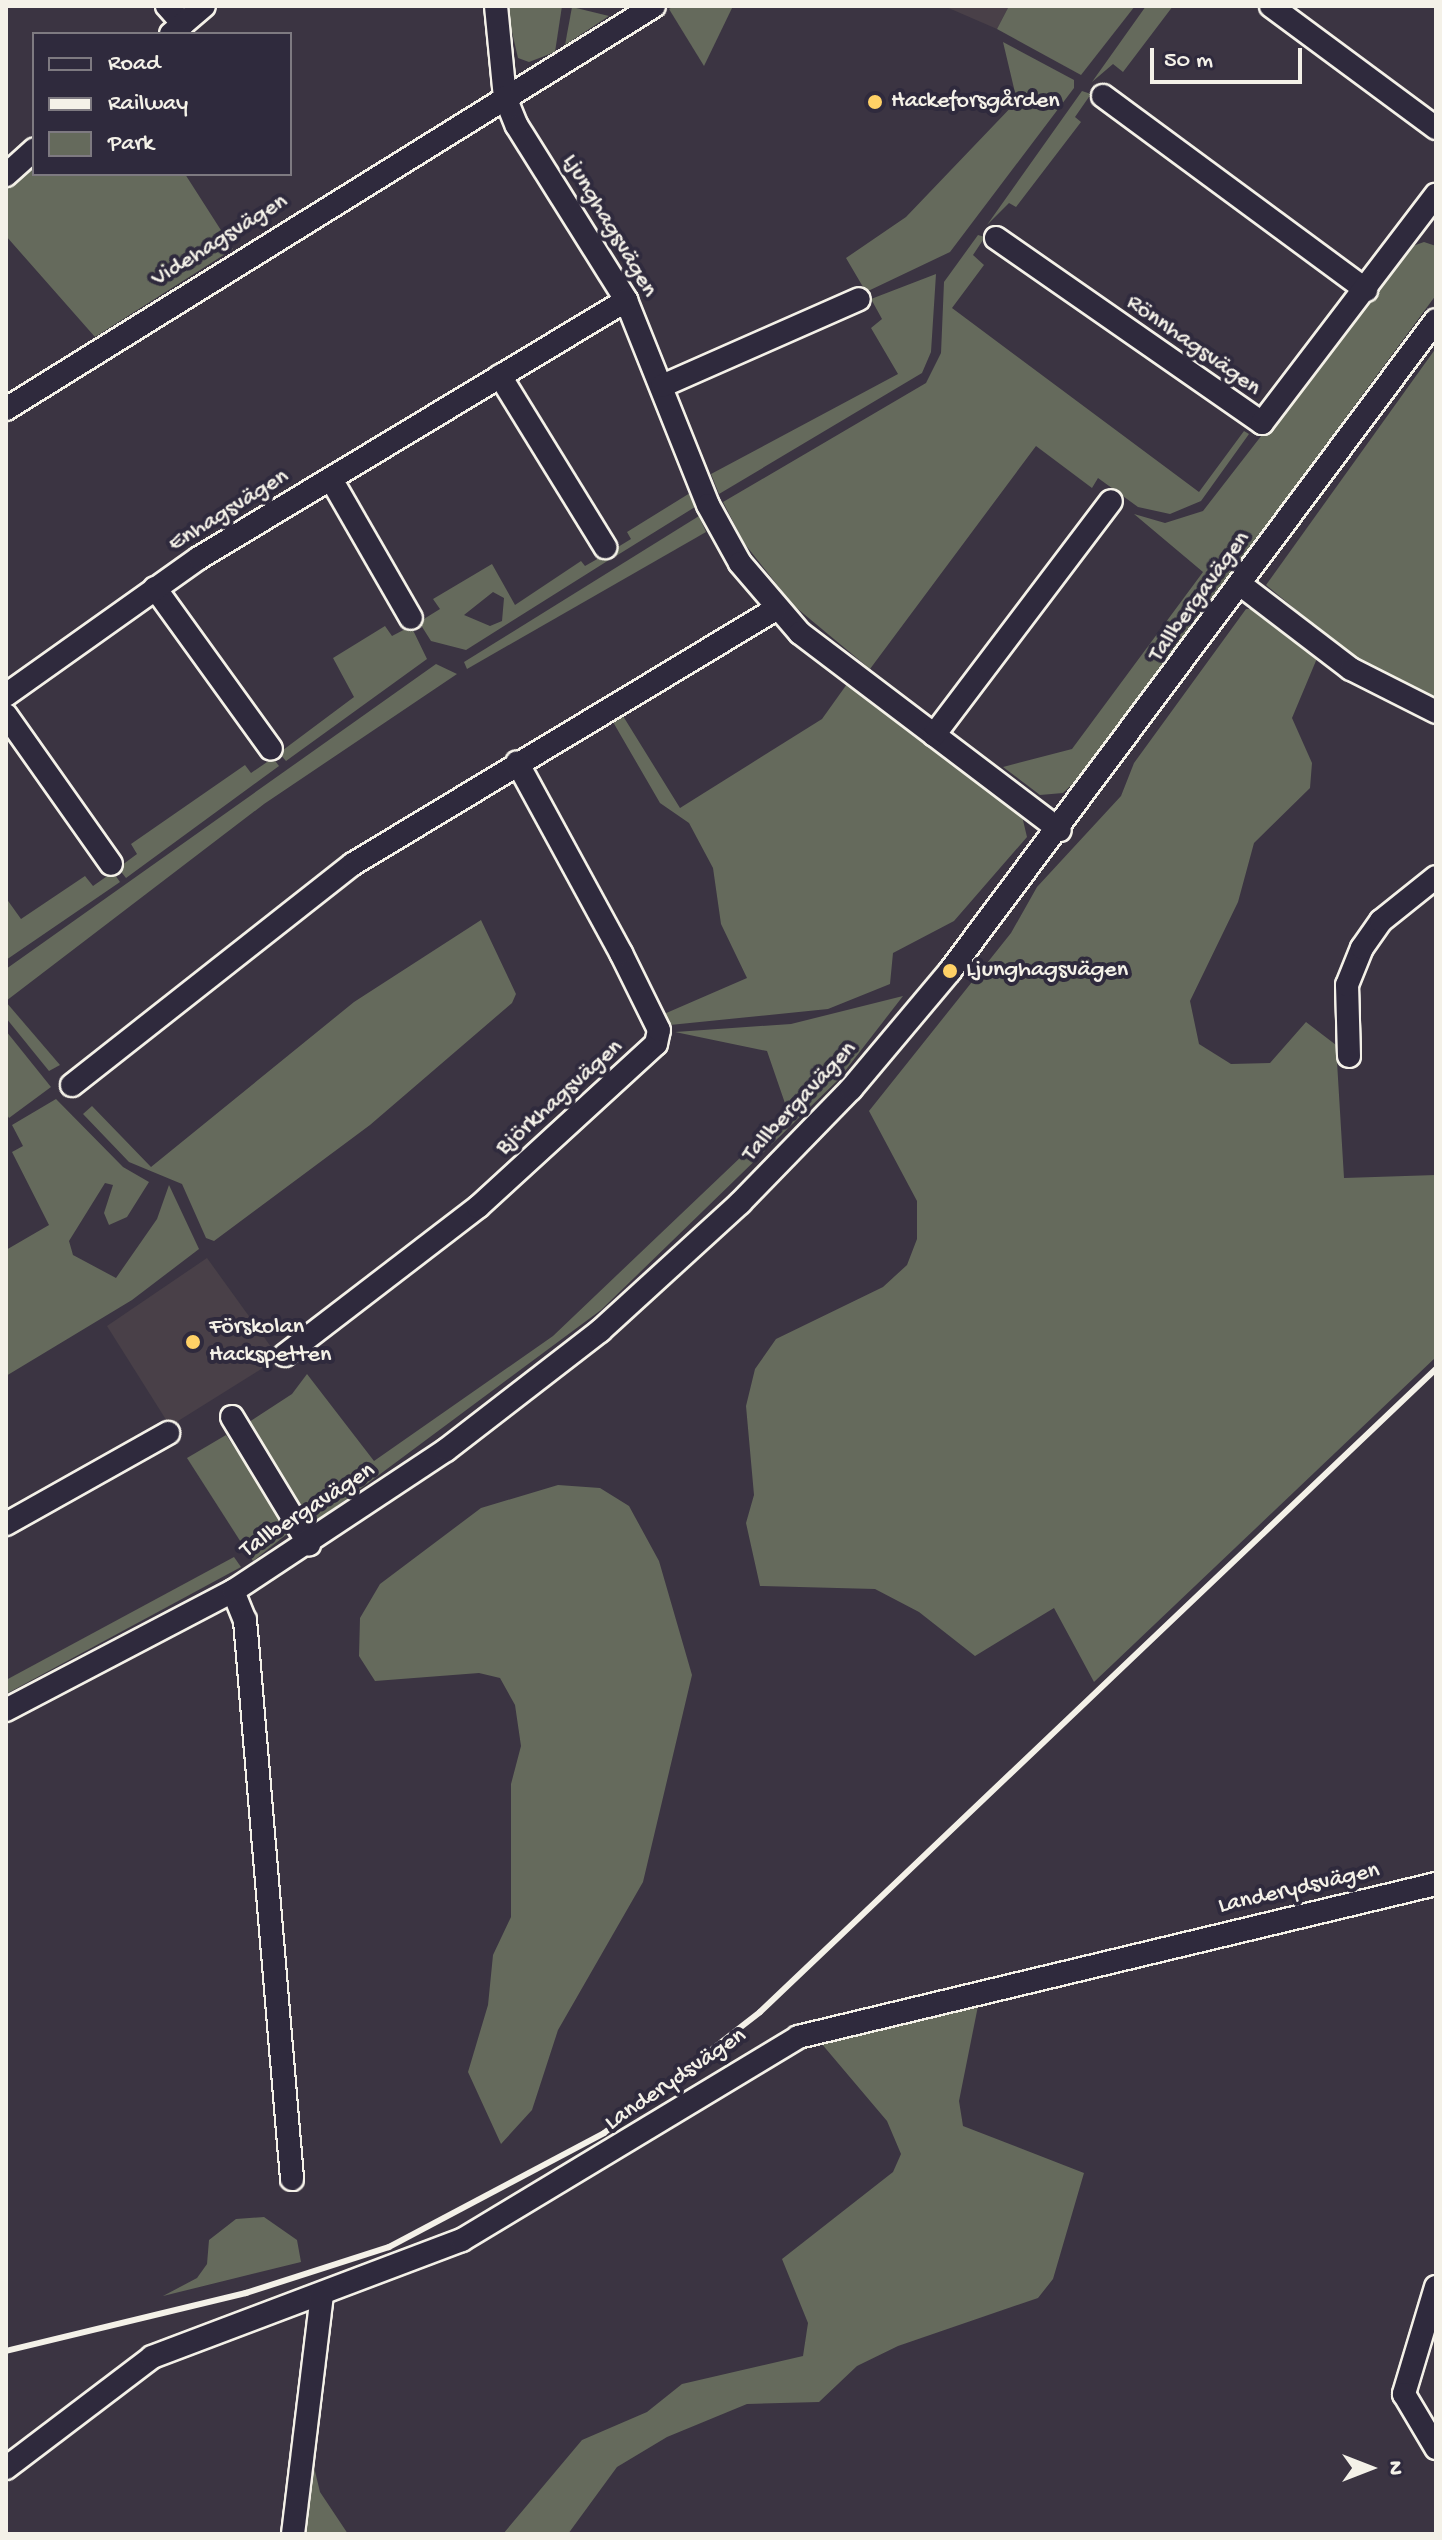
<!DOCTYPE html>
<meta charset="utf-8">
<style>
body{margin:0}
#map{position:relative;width:1442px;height:2540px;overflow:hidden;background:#3b3442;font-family:"Gochi Hand",sans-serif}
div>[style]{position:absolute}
.built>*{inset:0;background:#494048}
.green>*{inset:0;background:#656a5c}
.roads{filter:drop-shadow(2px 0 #f4f1e8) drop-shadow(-2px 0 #f4f1e8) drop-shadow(0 2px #f4f1e8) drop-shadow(0 -2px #f4f1e8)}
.minor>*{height:22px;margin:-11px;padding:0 11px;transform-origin:11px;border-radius:11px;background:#2f2a3d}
.rail>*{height:6px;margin:-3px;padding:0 3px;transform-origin:3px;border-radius:3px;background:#f4f1e8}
.dots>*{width:22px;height:22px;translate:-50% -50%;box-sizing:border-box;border:4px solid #2f2a3d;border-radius:50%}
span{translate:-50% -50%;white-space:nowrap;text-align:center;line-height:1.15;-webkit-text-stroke:8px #2f2a3d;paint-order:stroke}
.poi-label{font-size:24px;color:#f4f1e8}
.left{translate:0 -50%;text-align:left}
.street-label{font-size:24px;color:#f4f1e8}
.frame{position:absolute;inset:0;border:8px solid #f4f1e8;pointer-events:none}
.legend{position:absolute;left:32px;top:32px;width:260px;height:144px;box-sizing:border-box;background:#2f2a3d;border:2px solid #7e7a81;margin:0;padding:10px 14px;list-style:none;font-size:24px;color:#f4f1e8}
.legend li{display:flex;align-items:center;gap:16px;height:40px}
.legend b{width:40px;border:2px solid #7e7a81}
.north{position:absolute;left:1330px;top:2428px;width:80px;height:80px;-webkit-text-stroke:6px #2f2a3d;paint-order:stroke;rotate:90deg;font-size:22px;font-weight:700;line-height:32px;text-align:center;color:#f4f1e8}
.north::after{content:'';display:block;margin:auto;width:28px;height:36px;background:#f4f1e8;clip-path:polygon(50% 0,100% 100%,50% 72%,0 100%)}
.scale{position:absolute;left:1150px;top:48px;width:152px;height:36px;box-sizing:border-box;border:4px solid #f4f1e8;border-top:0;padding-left:10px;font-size:24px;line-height:28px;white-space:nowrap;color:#f4f1e8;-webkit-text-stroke:6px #2f2a3d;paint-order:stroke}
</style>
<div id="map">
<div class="built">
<div style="clip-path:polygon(944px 6px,1009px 6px,997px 29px)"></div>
<div style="clip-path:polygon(207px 1258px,279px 1358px,170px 1426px,107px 1326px)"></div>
</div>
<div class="green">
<div style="clip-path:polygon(506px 6px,562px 6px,555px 52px,529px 62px,518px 58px)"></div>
<div style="clip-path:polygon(674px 6px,733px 6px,704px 66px,669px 9px)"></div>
<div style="clip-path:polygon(1009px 6px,1135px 6px,1081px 75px,997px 29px)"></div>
<div style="clip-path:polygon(1146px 6px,1173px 6px,1123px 72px,1113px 64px,1092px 82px)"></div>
<div style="clip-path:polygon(572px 7px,609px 16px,565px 45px)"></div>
<div style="clip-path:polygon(1003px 42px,1074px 80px,1074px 88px,950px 252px,866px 292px,846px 258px,906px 217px,1017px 101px)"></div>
<div style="clip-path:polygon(1082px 91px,1091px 94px,1075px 117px,1081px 122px,1016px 207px,1009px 203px,987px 225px)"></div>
<div style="clip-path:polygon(34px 165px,34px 174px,185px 174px,233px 249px,95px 337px,6px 236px,6px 190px)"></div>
<div style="clip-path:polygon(978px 235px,985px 237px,973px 255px,984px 265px,952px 308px,1199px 492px,1244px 431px,1249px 434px,1201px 501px,1170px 514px,1138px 507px,1098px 478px,1092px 488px,1036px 446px,870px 669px,793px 605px,744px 543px,723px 502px,926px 383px,941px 353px,944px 282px)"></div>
<div style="clip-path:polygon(1424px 242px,1436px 246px,1436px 295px,1083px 774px,1063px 793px,1040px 795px,1003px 767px,1072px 749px,1203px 572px,1134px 514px,1165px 523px,1203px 511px,1407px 248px)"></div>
<div style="clip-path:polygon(936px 274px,931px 352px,922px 373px,719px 494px,711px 474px,898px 374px,871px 328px,882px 319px,871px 299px)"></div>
<div style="clip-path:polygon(1436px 348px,1436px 703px,1383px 682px,1266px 585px)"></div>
<div style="clip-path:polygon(690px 493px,695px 507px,616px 556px,613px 550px,631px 539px,627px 532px)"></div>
<div style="clip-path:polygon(699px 516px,706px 532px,467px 669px,464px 662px)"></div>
<div style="clip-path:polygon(evenodd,606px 554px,609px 560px,466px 650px,431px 641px,419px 622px,440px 609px,433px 599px,492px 564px,515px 605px,581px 561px,585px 566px,606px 554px,493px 592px,504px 598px,502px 621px,490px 626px,464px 615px,493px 592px)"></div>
<div style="clip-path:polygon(1246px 609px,1257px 609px,1318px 656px,1292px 718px,1312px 763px,1310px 788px,1254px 843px,1238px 902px,1190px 1001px,1199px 1044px,1231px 1064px,1270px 1063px,1306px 1022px,1336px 1045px,1344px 1178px,1436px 1175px,1436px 1357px,1094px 1682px,1054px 1608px,975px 1656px,919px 1612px,875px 1589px,760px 1586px,746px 1523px,754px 1495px,746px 1406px,755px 1369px,776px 1339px,883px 1287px,907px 1265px,917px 1239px,917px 1201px,869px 1111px,1011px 933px,1037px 887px,1121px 796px,1134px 763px)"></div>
<div style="clip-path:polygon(385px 626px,392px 636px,411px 626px,427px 659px,286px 761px,279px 753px,354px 697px,333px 658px)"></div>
<div style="clip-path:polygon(436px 664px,457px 674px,264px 804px,6px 1001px,6px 969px)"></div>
<div style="clip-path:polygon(847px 684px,1022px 816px,1027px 837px,954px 921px,893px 953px,890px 984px,828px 1009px,670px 1025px,664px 1014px,747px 978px,721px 924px,713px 868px,689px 823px,660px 803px,613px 722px,623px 716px,680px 808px,822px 719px)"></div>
<div style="clip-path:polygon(273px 758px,279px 766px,126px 878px,118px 868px,137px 854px,131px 844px,245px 765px,251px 773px)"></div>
<div style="clip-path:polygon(113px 872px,120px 882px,6px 960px,6px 898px,21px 919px,85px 876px,93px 886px)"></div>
<div style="clip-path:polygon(481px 920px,516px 994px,512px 1003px,370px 1125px,214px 1241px,206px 1238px,182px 1184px,129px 1162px,83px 1114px,92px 1106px,151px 1167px,354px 1002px)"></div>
<div style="clip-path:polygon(903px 996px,838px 1080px,601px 1310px,313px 1524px,304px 1521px,249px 1422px,292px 1394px,307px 1374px,374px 1461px,553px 1336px,788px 1112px,767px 1051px,675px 1032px,791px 1024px)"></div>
<div style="clip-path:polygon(6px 1002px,60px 1065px,49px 1071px,6px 1018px)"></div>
<div style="clip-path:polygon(6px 1031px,51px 1087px,9px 1118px,6px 1113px)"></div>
<div style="clip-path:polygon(56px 1099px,123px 1167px,149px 1182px,127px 1217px,109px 1225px,104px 1213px,113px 1185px,105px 1183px,69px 1241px,73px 1255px,116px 1278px,157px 1219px,169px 1185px,199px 1249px,132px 1300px,6px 1376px,6px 1250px,49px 1225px,12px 1152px,23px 1146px,12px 1125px)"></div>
<div style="clip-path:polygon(226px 1435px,291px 1531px,253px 1561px,187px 1458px)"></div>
<div style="clip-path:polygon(558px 1485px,600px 1488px,629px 1506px,659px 1561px,692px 1675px,643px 1882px,558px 2030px,532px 2110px,501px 2144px,468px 2072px,488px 2005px,493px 1955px,511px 1917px,511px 1784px,521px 1746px,515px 1705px,500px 1678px,479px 1673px,375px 1681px,359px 1656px,360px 1618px,380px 1584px,481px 1508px)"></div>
<div style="clip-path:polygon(234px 1557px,241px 1567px,6px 1694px,6px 1680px)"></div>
<div style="clip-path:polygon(978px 2006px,959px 2101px,963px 2126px,1084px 2173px,1053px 2279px,1038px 2298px,898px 2346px,857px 2366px,819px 2402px,747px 2404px,667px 2437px,617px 2467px,568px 2534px,503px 2534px,582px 2440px,647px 2412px,682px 2384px,803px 2356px,808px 2323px,782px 2259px,893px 2172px,901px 2154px,887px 2121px,821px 2043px)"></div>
<div style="clip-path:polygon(264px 2217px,297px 2240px,301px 2262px,163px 2296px,197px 2278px,207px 2264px,209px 2240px,236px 2219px)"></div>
<div style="clip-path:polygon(313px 2463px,320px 2492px,348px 2534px,301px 2534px)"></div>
</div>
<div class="roads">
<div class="minor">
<div style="left:167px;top:6px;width:24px;rotate:48deg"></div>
<div style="left:496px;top:6px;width:91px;rotate:84.4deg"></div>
<div style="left:505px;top:97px;width:31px;rotate:68deg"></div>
<div style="left:517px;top:126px;width:205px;rotate:57.9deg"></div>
<div style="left:626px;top:300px;width:221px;rotate:68.2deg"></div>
<div style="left:708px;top:505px;width:66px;rotate:61.1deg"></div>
<div style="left:740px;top:563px;width:92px;rotate:49.4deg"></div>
<div style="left:800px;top:633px;width:326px;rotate:37.2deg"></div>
<div style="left:1271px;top:6px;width:205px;rotate:36.5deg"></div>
<div style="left:171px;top:34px;width:43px;rotate:-40.3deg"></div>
<div style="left:1103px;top:96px;width:327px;rotate:36.4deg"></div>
<div style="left:6px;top:175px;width:38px;rotate:-42deg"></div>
<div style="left:996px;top:238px;width:324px;rotate:34.8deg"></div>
<div style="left:1262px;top:423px;width:287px;rotate:-52.7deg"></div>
<div style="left:500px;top:376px;width:201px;rotate:58.4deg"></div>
<div style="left:662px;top:386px;width:215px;rotate:-23.8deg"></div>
<div style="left:6px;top:409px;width:763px;rotate:-31.88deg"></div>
<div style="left:331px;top:479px;width:160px;rotate:60.1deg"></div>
<div style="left:1241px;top:585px;width:138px;rotate:37.4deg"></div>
<div style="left:1351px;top:669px;width:95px;rotate:26.8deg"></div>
<div style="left:155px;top:588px;width:198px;rotate:54.2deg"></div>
<div style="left:6px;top:695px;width:237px;rotate:-35.4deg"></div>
<div style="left:199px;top:558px;width:499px;rotate:-31.1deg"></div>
<div style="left:6px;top:715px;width:182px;rotate:54.8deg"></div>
<div style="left:934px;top:735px;width:293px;rotate:-52.9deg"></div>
<div style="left:1349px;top:1056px;width:71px;rotate:-91.6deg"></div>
<div style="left:1347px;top:985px;width:40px;rotate:-68deg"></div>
<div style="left:1362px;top:948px;width:33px;rotate:-55deg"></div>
<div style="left:1381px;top:921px;width:70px;rotate:-38.7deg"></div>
<div style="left:72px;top:1085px;width:357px;rotate:-38.2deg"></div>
<div style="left:353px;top:864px;width:493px;rotate:-31.1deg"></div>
<div style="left:285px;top:1355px;width:243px;rotate:-37.5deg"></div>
<div style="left:478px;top:1207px;width:241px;rotate:-42.5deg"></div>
<div style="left:656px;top:1044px;width:14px;rotate:-78deg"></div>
<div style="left:659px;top:1030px;width:86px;rotate:-116.3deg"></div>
<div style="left:621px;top:953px;width:217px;rotate:-118.6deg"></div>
<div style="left:232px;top:1417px;width:149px;rotate:58.8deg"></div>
<div style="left:6px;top:1524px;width:186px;rotate:-29.3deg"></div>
<div style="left:233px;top:1591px;width:31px;rotate:68deg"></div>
<div style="left:245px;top:1620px;width:561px;rotate:85.19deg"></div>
<div style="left:6px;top:1710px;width:256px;rotate:-27.7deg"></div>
<div style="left:233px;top:1591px;width:255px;rotate:-33.5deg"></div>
<div style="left:446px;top:1450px;width:195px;rotate:-37.7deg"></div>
<div style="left:600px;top:1331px;width:190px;rotate:-42.4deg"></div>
<div style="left:740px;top:1203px;width:159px;rotate:-45.8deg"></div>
<div style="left:851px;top:1089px;width:154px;rotate:-50deg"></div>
<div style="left:950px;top:971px;width:812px;rotate:-53.26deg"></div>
<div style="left:1436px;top:2287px;width:112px;rotate:106.7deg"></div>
<div style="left:1404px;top:2394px;width:63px;rotate:59.3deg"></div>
<div style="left:6px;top:2468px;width:183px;rotate:-37.2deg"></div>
<div style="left:152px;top:2357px;width:331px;rotate:-20.7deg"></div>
<div style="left:462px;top:2240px;width:393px;rotate:-31.1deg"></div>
<div style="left:798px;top:2037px;width:656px;rotate:-13.49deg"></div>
<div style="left:293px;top:2534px;width:241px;rotate:-83.1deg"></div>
</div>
</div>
<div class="rail">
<div style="left:6px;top:2351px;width:247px;rotate:-13.6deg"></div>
<div style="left:246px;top:2293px;width:150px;rotate:-17.8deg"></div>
<div style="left:389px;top:2247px;width:243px;rotate:-27.9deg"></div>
<div style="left:604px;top:2133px;width:197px;rotate:-37.8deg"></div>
<div style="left:760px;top:2012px;width:933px;rotate:-43.57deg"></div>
</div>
<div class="dots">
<div style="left:875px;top:102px;background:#ffd166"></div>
<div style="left:950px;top:971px;background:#ffd166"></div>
<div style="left:193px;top:1342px;background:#ffd166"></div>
</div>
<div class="poi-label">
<span class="left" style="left:891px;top:102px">Hackeforsgården</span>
<span class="left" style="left:966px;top:971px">Ljunghagsvägen</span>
<span class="left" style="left:209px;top:1342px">Förskolan<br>Hackspetten</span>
</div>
<div class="street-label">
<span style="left:609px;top:226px;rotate:59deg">Ljunghagsvägen</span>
<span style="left:220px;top:241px;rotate:-32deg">Videhagsvägen</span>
<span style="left:1193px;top:346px;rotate:35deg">Rönnhagsvägen</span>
<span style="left:229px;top:511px;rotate:-32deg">Enhagsvägen</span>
<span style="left:1200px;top:597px;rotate:-54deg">Tallbergavägen</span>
<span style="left:560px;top:1098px;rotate:-42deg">Björkhagsvägen</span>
<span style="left:800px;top:1102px;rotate:-47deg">Tallbergavägen</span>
<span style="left:308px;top:1511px;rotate:-33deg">Tallbergavägen</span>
<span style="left:1299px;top:1889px;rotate:-13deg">Landerydsvägen</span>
<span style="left:676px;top:2080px;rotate:-34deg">Landerydsvägen</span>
</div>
<div class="frame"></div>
<ul class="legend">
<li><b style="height:10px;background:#2f2a3d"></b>Road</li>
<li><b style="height:10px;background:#f4f1e8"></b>Railway</li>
<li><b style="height:22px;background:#656a5c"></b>Park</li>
</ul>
<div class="north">N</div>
<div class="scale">50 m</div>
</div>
